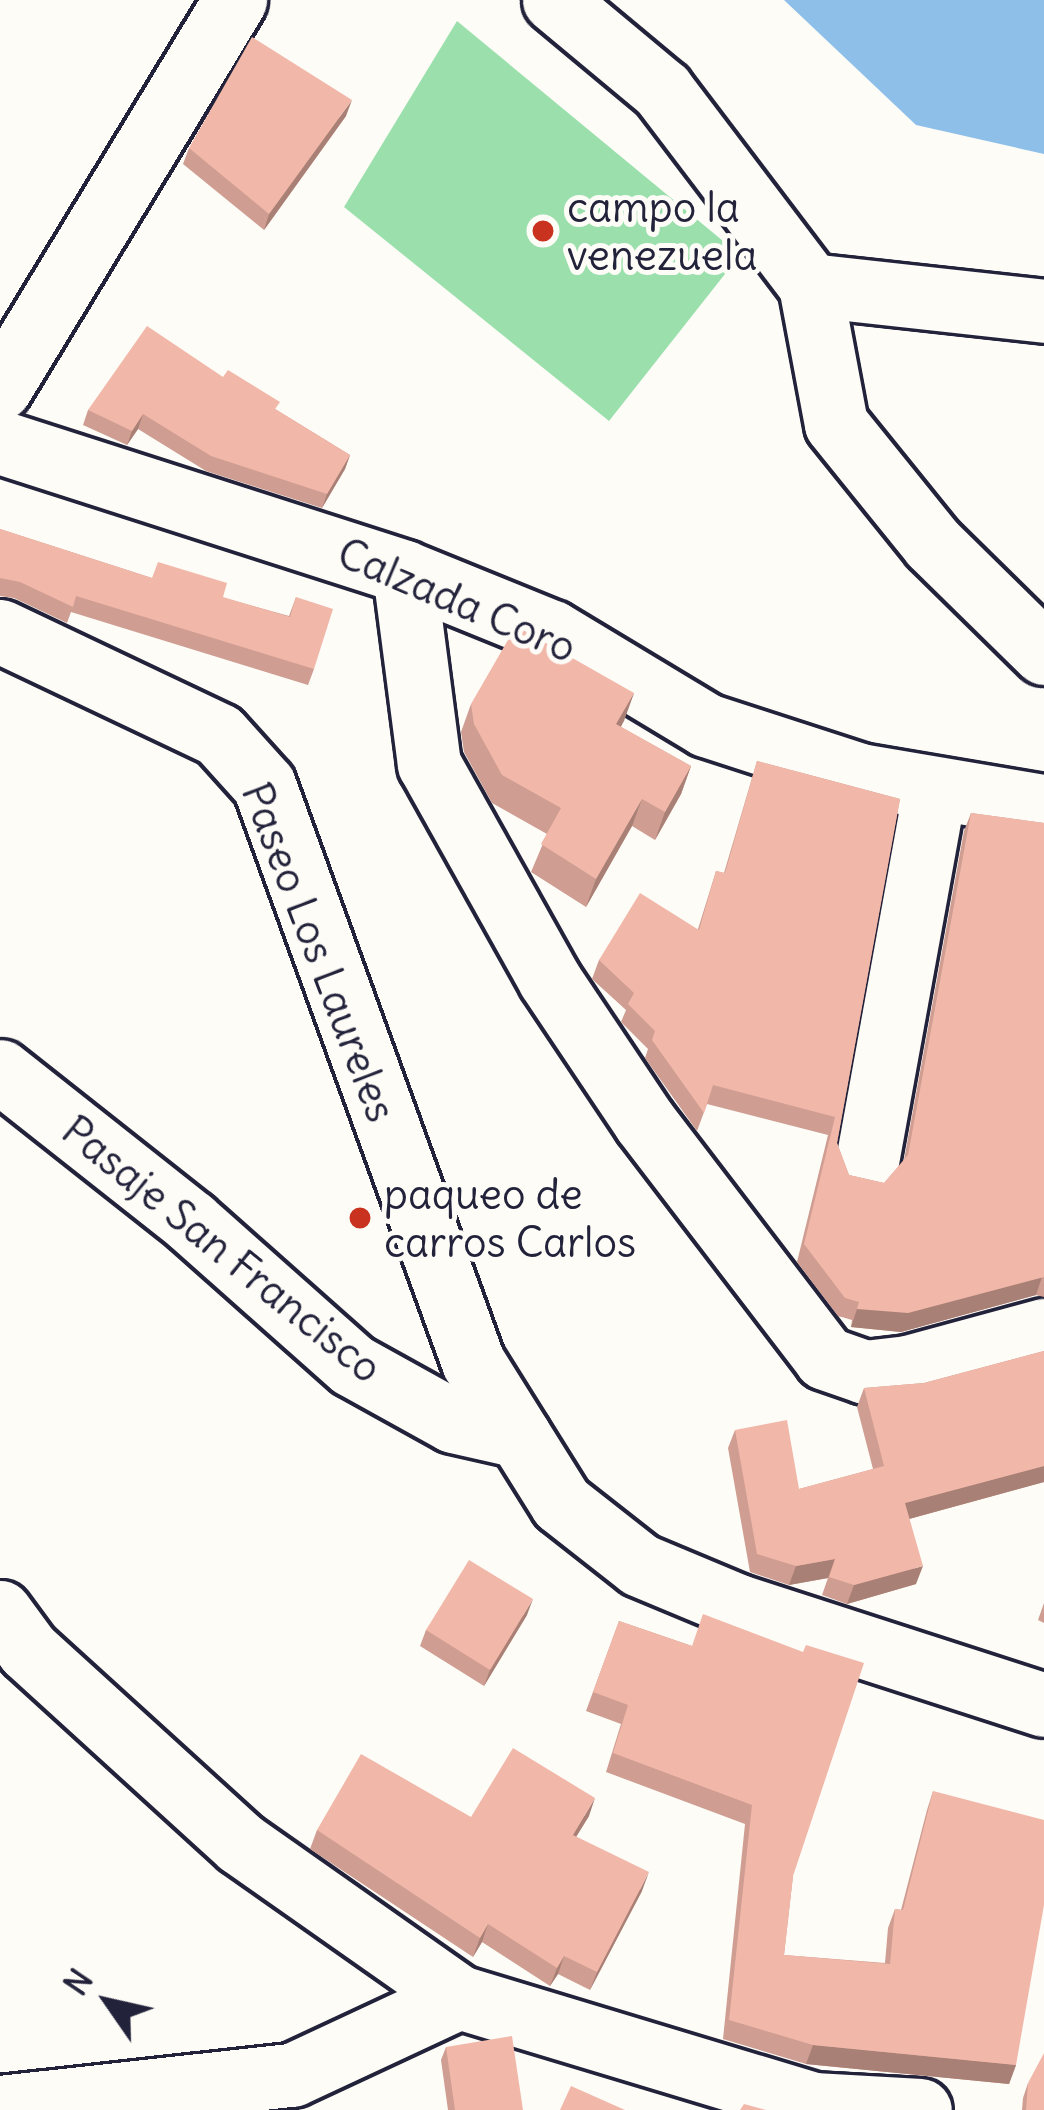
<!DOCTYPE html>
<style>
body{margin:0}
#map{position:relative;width:1044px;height:2110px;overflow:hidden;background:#fdfcf7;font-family:Delius,sans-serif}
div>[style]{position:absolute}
.green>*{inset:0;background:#9be0ac}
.water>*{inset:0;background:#8dbfe9}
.roads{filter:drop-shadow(3px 0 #22223b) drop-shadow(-3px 0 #22223b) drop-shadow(0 3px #22223b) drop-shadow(0 -3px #22223b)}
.minor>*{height:63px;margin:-31.5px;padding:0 31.5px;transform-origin:31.5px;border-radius:31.5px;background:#fdfcf7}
.wall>*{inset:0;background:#cf9d91}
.shaded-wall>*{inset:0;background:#a98076}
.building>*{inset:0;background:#f1b7a9}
.dots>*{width:33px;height:33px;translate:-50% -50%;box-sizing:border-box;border:6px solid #fdfcf7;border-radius:50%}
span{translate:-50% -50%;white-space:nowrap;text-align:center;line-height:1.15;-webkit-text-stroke:10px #fdfcf7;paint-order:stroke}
.poi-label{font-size:42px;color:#22223b}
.left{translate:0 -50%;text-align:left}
.street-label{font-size:42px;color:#22223b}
.north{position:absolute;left:48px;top:1942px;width:120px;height:120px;-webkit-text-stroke:9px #fdfcf7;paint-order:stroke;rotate:304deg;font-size:33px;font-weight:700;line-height:48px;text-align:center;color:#22223b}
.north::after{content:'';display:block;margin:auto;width:42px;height:54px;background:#22223b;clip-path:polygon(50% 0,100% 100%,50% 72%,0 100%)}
</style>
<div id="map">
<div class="green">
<div style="clip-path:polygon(457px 21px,740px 255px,609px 421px,344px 207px)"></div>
</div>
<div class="water">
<div style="clip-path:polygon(784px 0,1044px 0,1044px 154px,916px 125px)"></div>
</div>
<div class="roads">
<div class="minor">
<div style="left:554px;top:0;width:141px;rotate:39.8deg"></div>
<div style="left:662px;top:90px;width:245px;rotate:52.8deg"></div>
<div style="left:810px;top:285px;width:141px;rotate:79.4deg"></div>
<div style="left:836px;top:424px;width:153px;rotate:51.1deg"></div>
<div style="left:932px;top:543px;width:157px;rotate:44.5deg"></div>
<div style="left:810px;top:285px;width:235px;rotate:6.3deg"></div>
<div style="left:0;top:388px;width:454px;rotate:-58.8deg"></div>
<div style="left:0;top:442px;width:424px;rotate:17.8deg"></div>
<div style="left:404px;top:572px;width:160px;rotate:22.1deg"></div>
<div style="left:552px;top:632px;width:180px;rotate:31.1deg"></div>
<div style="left:706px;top:725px;width:162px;rotate:18deg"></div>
<div style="left:860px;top:775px;width:187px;rotate:9.6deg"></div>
<div style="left:404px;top:572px;width:194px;rotate:82.6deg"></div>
<div style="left:429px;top:764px;width:246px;rotate:60.8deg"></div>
<div style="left:549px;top:979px;width:171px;rotate:56.2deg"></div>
<div style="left:644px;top:1121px;width:298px;rotate:52.6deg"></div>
<div style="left:825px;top:1358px;width:42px;rotate:19.3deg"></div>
<div style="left:865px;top:1372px;width:43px;rotate:-6.6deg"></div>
<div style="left:908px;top:1367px;width:141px;rotate:-15.2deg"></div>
<div style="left:0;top:631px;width:242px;rotate:25.4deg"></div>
<div style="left:219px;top:735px;width:67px;rotate:48deg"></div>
<div style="left:264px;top:785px;width:614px;rotate:70.09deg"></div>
<div style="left:473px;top:1362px;width:166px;rotate:58deg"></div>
<div style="left:561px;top:1503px;width:100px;rotate:38.1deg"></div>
<div style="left:640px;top:1565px;width:106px;rotate:22.7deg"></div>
<div style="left:738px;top:1606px;width:322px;rotate:17.9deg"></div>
<div style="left:0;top:1071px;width:243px;rotate:38.3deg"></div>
<div style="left:191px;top:1222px;width:215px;rotate:41.6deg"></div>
<div style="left:352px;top:1365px;width:115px;rotate:29deg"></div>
<div style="left:453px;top:1421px;width:68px;rotate:12.8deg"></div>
<div style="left:866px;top:1167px;width:384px;rotate:-79.7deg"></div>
<div style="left:0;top:1612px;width:47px;rotate:53.6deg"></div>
<div style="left:28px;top:1650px;width:287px;rotate:42.3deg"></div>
<div style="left:240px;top:1843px;width:268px;rotate:35.1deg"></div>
<div style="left:0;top:2107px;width:294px;rotate:-6.3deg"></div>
<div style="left:292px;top:2075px;width:184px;rotate:-25deg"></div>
<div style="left:459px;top:1997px;width:370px;rotate:16.8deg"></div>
<div style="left:813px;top:2104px;width:107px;rotate:3.2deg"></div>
</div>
</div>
<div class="wall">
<div style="clip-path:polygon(346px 116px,264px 230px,183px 164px,189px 148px)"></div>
<div style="clip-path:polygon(223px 377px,350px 455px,345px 469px,322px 508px,206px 471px,138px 429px,127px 445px,83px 425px,88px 410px)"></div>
<div style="clip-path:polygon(0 529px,152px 578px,289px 616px,296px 597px,314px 669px,308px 685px,71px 612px,67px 623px,14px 598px,0 596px)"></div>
<div style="clip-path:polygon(634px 693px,621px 727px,691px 766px,681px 794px,655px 840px,632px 826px,586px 907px,531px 872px,547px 834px,492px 803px,464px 752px,461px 732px,471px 704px)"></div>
<div style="clip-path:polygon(757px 761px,900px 799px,837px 1143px,849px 1175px,884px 1183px,904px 1160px,964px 831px,971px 813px,1044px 823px,1044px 1297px,1036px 1295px,901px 1332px,851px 1327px,852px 1320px,838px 1316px,797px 1262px,828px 1135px,707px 1104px,697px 1131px,645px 1058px,648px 1049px,621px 1022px,626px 1010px,592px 979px,599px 960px,698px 929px,716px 871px,724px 873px)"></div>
<div style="clip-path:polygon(1044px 1351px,1044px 1482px,909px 1519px,916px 1584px,847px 1604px,822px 1595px,828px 1578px,789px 1585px,750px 1572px,728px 1448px,735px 1430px,799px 1489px,873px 1469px,857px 1407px,864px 1388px,924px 1383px)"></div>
<div style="clip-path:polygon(1044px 1603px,1044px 1623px,1038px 1620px)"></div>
<div style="clip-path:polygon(527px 1615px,484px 1686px,420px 1646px,426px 1630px)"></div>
<div style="clip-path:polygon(619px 1621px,692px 1646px,793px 1876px,784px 1955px,885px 1963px,888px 1928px,895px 1909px,901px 1910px,927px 1810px,933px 1791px,1016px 2065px,1009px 2084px,806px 2064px,723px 2039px,745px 1824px,606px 1772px,621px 1724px,586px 1711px)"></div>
<div style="clip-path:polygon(589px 1816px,576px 1837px,642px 1891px,590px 1990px,558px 1974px,550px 1986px,482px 1942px,473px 1957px,310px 1849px,317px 1830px,471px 1817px)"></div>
<div style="clip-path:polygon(446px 2047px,523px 2110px,448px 2110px,441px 2060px)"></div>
<div style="clip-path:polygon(1028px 2083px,1044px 2110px,1022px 2110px,1023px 2098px)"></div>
</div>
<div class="shaded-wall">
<div style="clip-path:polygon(352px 100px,346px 116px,264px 230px,269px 214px)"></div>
<div style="clip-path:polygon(143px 414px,138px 429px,127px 445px,132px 431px)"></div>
<div style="clip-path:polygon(350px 455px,345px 469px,322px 508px,327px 494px)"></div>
<div style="clip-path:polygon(634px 693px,624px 721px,606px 752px,616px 724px)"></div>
<div style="clip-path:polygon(691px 766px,681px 794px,655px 840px,665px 812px)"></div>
<div style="clip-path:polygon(642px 799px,632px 826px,586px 907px,596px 879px)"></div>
<div style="clip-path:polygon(1042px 1277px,1036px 1295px,901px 1332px,851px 1327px,857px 1309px)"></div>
<div style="clip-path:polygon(1044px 1466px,1044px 1482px,898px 1522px,905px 1503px)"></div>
<div style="clip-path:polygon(835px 1559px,828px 1578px,789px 1585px,796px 1566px)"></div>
<div style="clip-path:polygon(923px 1566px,916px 1584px,847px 1604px,854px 1585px)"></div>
<div style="clip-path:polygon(533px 1599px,527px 1615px,484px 1686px,490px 1670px)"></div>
<div style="clip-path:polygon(595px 1798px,589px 1816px,566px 1853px,573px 1835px)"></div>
<div style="clip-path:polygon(649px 1872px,642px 1891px,590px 1990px,597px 1972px)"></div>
<div style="clip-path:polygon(488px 1924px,482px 1942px,473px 1957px,480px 1938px)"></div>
<div style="clip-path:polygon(564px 1956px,558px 1974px,550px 1986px,557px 1968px)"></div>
<div style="clip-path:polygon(813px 2045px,1016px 2065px,1009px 2084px,806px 2064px)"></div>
</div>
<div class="building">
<div style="clip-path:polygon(252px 37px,352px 100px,269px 214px,189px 148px)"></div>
<div style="clip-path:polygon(147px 326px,223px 377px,228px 370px,280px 402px,275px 409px,350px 455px,327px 494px,211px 456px,143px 414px,132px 431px,88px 410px)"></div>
<div style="clip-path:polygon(0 529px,152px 578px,158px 562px,227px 583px,223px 597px,290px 617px,296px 597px,333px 609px,314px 669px,76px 596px,73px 607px,20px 582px,0 578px)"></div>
<div style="clip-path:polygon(516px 626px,634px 693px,616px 724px,691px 766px,665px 812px,642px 799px,596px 879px,541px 844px,561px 808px,502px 775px,474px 724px,471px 704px)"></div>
<div style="clip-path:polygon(757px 761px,900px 799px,837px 1143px,849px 1175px,884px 1183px,908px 1155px,971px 813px,1044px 823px,1044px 1277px,908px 1313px,857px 1309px,859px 1302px,845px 1298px,804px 1244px,835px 1117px,713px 1085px,704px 1113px,652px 1040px,655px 1031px,628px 1004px,634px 993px,599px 960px,640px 893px,699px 930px,716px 871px,725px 873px)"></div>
<div style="clip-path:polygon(1044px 1351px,1044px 1466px,905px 1503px,923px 1566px,854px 1585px,829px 1577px,835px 1559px,796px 1566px,757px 1554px,735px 1430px,787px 1420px,799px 1489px,884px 1466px,864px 1388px,924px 1383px)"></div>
<div style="clip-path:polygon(469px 1560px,533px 1599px,490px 1670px,426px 1630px)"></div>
<div style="clip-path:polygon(703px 1614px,803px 1652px,806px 1645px,864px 1663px,793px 1876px,784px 1955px,890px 1964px,895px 1909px,903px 1910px,933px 1791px,1044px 1820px,1044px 1905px,1016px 2065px,813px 2045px,729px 2020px,752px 1805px,613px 1753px,628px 1705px,593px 1692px,619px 1621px,692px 1646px)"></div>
<div style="clip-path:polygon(513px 1748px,595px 1798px,573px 1835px,649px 1872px,597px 1972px,564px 1956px,557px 1968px,488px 1924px,480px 1938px,317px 1830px,361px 1754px,471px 1817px)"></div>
<div style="clip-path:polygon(512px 2036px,523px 2110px,455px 2110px,446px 2047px)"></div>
<div style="clip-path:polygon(1044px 2053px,1044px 2110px,1026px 2110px,1028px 2083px)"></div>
<div style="clip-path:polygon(571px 2086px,625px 2110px,560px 2110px)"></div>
<div style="clip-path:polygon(744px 2104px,766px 2110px,740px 2110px)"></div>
</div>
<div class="dots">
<div style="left:543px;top:231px;background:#c8321e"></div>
<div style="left:360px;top:1218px;background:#c8321e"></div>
</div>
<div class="poi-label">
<span class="left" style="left:567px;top:231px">campo la<br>venezuela</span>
<span class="left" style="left:384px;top:1218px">paqueo de<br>carros Carlos</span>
</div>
<div class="street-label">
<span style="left:457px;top:600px;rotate:23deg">Calzada Coro</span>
<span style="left:319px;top:952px;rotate:69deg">Paseo Los Laureles</span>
<span style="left:222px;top:1249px;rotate:39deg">Pasaje San Francisco</span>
</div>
<div class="north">N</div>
</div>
